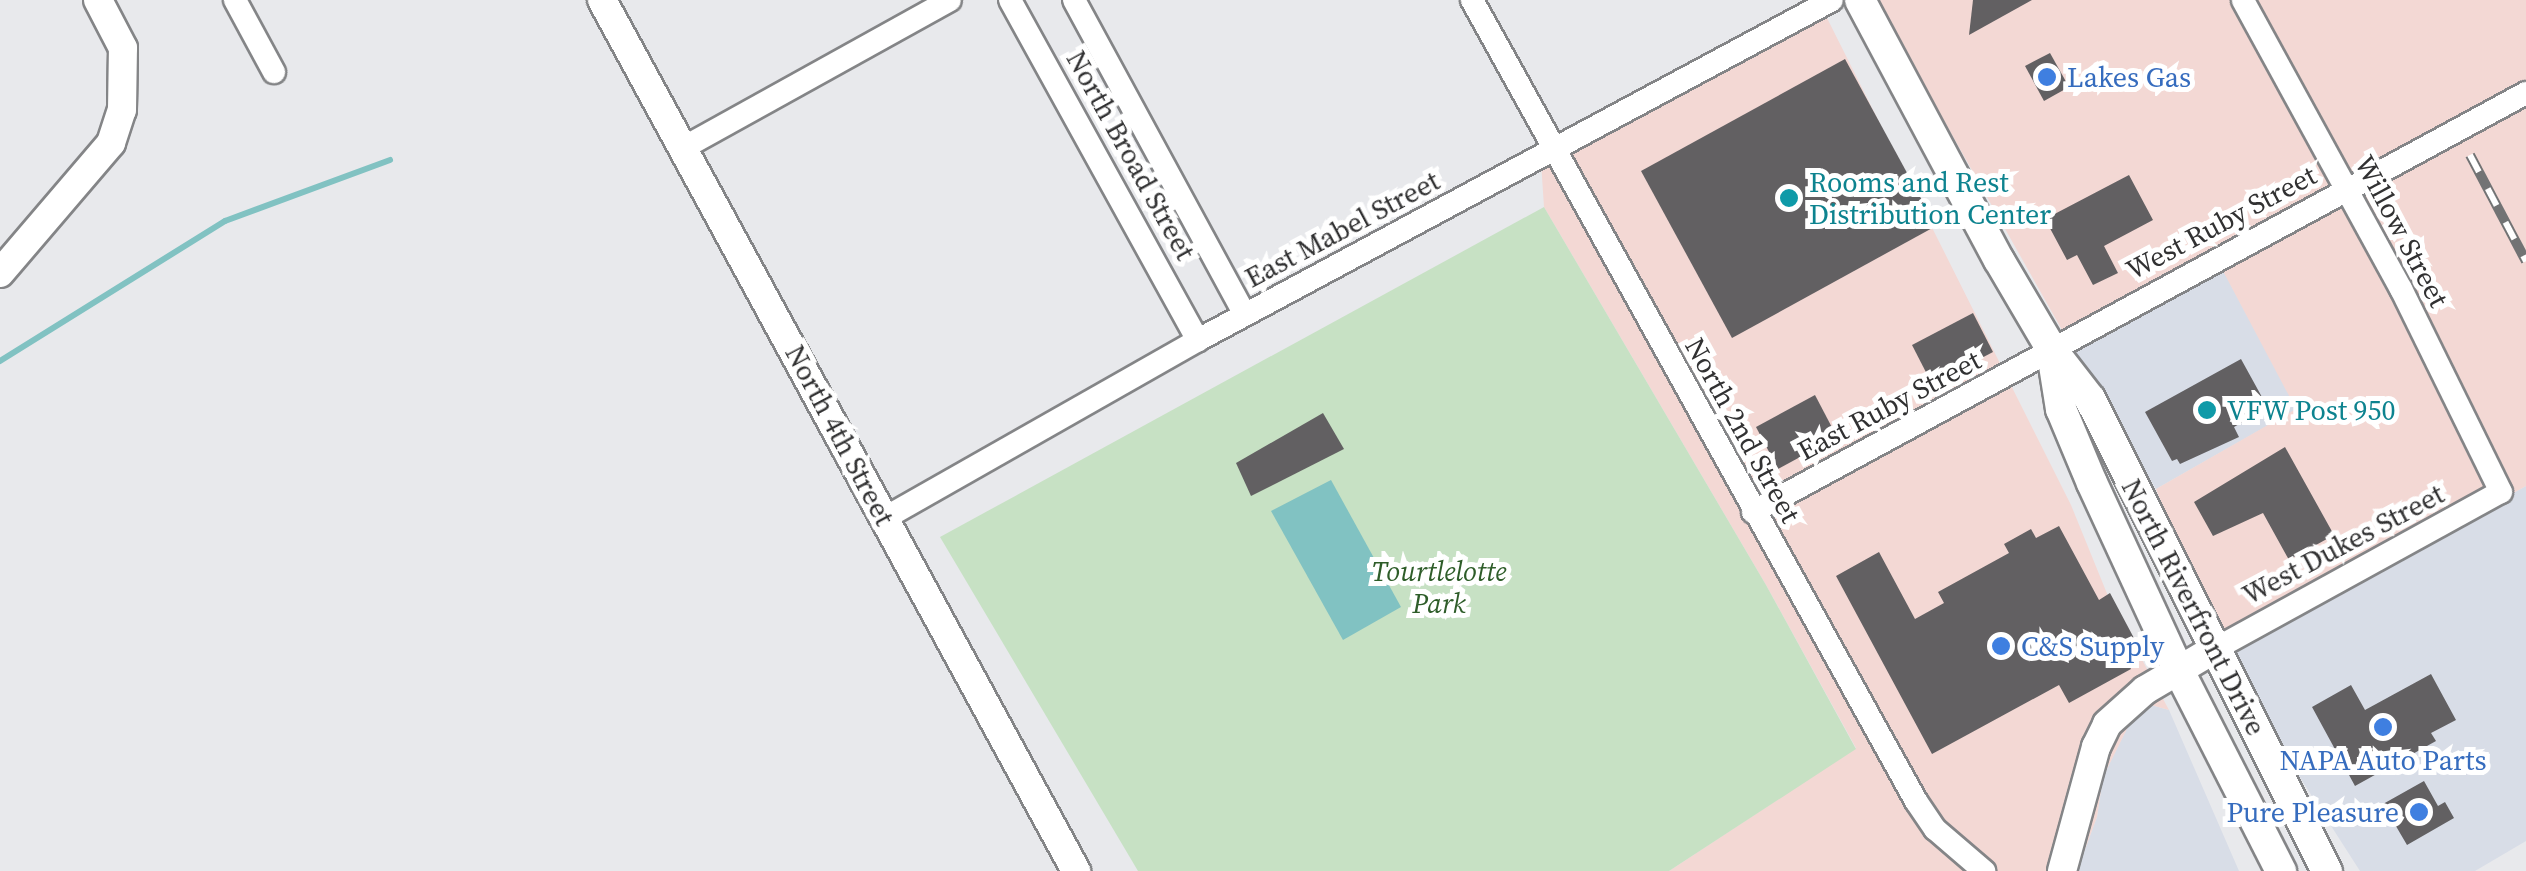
<!DOCTYPE html>
<style>
body{margin:0}
#map{position:relative;width:2526px;height:871px;overflow:hidden;background:#e8e9ec;font-family:"Source Serif 4",serif}
div>[style]{position:absolute}
.built>*{inset:0;background:#d8dde7}
.industrial>*{inset:0;background:#f3d8d4}
.green>*{inset:0;background:#c7e1c4}
.water>*{inset:0;background:#81c2c2}
.stream>*{height:6px;margin:-3px;padding:0 3px;transform-origin:3px;border-radius:3px;background:#81c2c2}
.building>*{inset:0;background:#626062}
.roads{filter:drop-shadow(2px 0 #848587) drop-shadow(-2px 0 #848587) drop-shadow(0 2px #848587) drop-shadow(0 -2px #848587)}
.minor>*{height:22px;margin:-11px;padding:0 11px;transform-origin:11px;border-radius:11px;background:#fff}
.tertiary>*{height:28px;margin:-14px;padding:0 14px;transform-origin:14px;border-radius:14px;background:#fff}
.secondary>*{height:30px;margin:-15px;padding:0 15px;transform-origin:15px;border-radius:15px;background:#fff}
.rail>*{height:10px;margin-top:-5px;transform-origin:0;background:repeating-linear-gradient(90deg,#fff 0 19px,#727374 0 38px);box-sizing:border-box;border-block:2px solid #727374}
.dots>*{width:28px;height:28px;translate:-50% -50%;box-sizing:border-box;border:5px solid #fff;border-radius:50%}
span{translate:-50% -50%;white-space:nowrap;text-align:center;line-height:1.15;-webkit-text-stroke:10px #fff;paint-order:stroke}
.shop-label{font-size:28px;color:#366cbe}
.left{translate:0 -50%;text-align:left}
.right{translate:-100% -50%;text-align:right}
.street-label{font-size:28px;color:#313132}
.culture-label{font-size:28px;color:#0d838f}
.park-label{font-size:28px;color:#2e5d29;font-style:italic}
</style>
<div id="map">
<div class="built">
<div style="clip-path:polygon(2223px 270px,2297px 409px,2156px 489px,2075px 353px)"></div>
<div style="clip-path:polygon(2526px 486px,2526px 841px,2475px 871px,2360px 871px,2222px 656px)"></div>
<div style="clip-path:polygon(2151px 705px,2169px 710px,2239px 871px,2077px 871px,2097px 817px,2103px 777px,2128px 726px)"></div>
</div>
<div class="industrial">
<div style="clip-path:polygon(1876px 0,2526px 0,2526px 486px,2222px 656px,2156px 489px,2296px 409px,2223px 271px,2075px 353px)"></div>
<div style="clip-path:polygon(1827px 18px,2071px 505px,2108px 596px,2169px 710px,2151px 705px,2128px 727px,2103px 777px,2097px 817px,2077px 871px,1669px 871px,1856px 748px,1766px 585px,1544px 207px,1541px 162px)"></div>
</div>
<div class="green">
<div style="clip-path:polygon(1544px 207px,1766px 585px,1856px 749px,1669px 871px,1138px 871px,940px 537px)"></div>
</div>
<div class="water">
<div style="clip-path:polygon(1331px 480px,1401px 607px,1343px 640px,1271px 511px)"></div>
</div>
<div class="stream">
<div style="left:0;top:361px;width:265px;rotate:-31.9deg"></div>
<div style="left:225px;top:221px;width:176px;rotate:-20.3deg"></div>
</div>
<div class="building">
<div style="clip-path:polygon(1973px 0,2032px 0,1969px 35px)"></div>
<div style="clip-path:polygon(2050px 53px,2069px 87px,2044px 101px,2025px 66px)"></div>
<div style="clip-path:polygon(1845px 59px,1936px 226px,1732px 338px,1641px 171px)"></div>
<div style="clip-path:polygon(2129px 175px,2153px 220px,2104px 246px,2118px 273px,2093px 285px,2077px 255px,2067px 260px,2045px 219px)"></div>
<div style="clip-path:polygon(1973px 313px,1993px 352px,1932px 384px,1912px 345px)"></div>
<div style="clip-path:polygon(2241px 359px,2268px 408px,2234px 427px,2239px 437px,2180px 464px,2177px 459px,2172px 461px,2145px 412px)"></div>
<div style="clip-path:polygon(1815px 395px,1837px 437px,1778px 469px,1756px 427px)"></div>
<div style="clip-path:polygon(1323px 413px,1344px 449px,1251px 496px,1236px 463px)"></div>
<div style="clip-path:polygon(2285px 447px,2334px 535px,2289px 560px,2263px 513px,2213px 536px,2194px 502px)"></div>
<div style="clip-path:polygon(2059px 526px,2099px 600px,2110px 593px,2135px 640px,2123px 653px,2131px 669px,2069px 703px,2059px 685px,1932px 754px,1836px 576px,1879px 552px,1915px 619px,1944px 603px,1938px 592px,2009px 553px,2004px 544px,2031px 529px,2036px 538px)"></div>
<div style="clip-path:polygon(2431px 674px,2456px 720px,2431px 733px,2436px 741px,2355px 786px,2312px 707px,2351px 685px,2365px 710px)"></div>
<div style="clip-path:polygon(2424px 781px,2438px 806px,2445px 802px,2454px 818px,2407px 845px,2383px 804px)"></div>
</div>
<div class="roads">
<div class="minor">
<div style="left:235px;top:0;width:82px;rotate:61.6deg"></div>
<div style="left:1010px;top:0;width:389px;rotate:61.1deg"></div>
<div style="left:1074px;top:0;width:358px;rotate:61.5deg"></div>
<div style="left:1472px;top:0;width:916px;rotate:61deg"></div>
<div style="left:1916px;top:801px;width:34px;rotate:56deg"></div>
<div style="left:1935px;top:829px;width:65px;rotate:40.6deg"></div>
<div style="left:683px;top:148px;width:305px;rotate:-29deg"></div>
<div style="left:1753px;top:512px;width:879px;rotate:-28.46deg"></div>
<div style="left:885px;top:518px;width:360px;rotate:-29.6deg"></div>
<div style="left:1198px;top:340px;width:719px;rotate:-28.2deg"></div>
<div style="left:2215px;top:649px;width:326px;rotate:-28.8deg"></div>
<div style="left:2501px;top:492px;width:226px;rotate:-116.2deg"></div>
<div style="left:2401px;top:289px;width:329px;rotate:-118.7deg"></div>
</div>
<div class="tertiary">
<div style="left:602px;top:0;width:992px;rotate:61.44deg"></div>
<div style="left:0;top:273px;width:171px;rotate:-49.5deg"></div>
<div style="left:111px;top:143px;width:35px;rotate:-72deg"></div>
<div style="left:122px;top:110px;width:62px;rotate:-89.1deg"></div>
<div style="left:123px;top:48px;width:54px;rotate:-117.5deg"></div>
<div style="left:2062px;top:871px;width:129px;rotate:-74.7deg"></div>
<div style="left:2096px;top:747px;width:25px;rotate:-64deg"></div>
<div style="left:2107px;top:724px;width:51px;rotate:-41.8deg"></div>
<div style="left:2145px;top:690px;width:81px;rotate:-30.4deg"></div>
</div>
<div class="secondary">
<div style="left:1860px;top:0;width:295px;rotate:61.9deg"></div>
<div style="left:1999px;top:260px;width:104px;rotate:59.5deg"></div>
<div style="left:2052px;top:350px;width:62px;rotate:52.2deg"></div>
<div style="left:2090px;top:399px;width:528px;rotate:63.34deg"></div>
<div style="left:2052px;top:353px;width:57px;rotate:80.9deg"></div>
<div style="left:2061px;top:409px;width:80px;rotate:67.3deg"></div>
<div style="left:2092px;top:483px;width:205px;rotate:65.2deg"></div>
<div style="left:2178px;top:669px;width:227px;rotate:63deg"></div>
</div>
</div>
<div class="rail">
<div style="left:2470px;top:155px;width:120px;rotate:62.2deg"></div>
</div>
<div class="dots">
<div style="left:2047px;top:77px;background:#3f7fe0"></div>
<div style="left:1789px;top:198px;background:#0f9aa8"></div>
<div style="left:2207px;top:410px;background:#0f9aa8"></div>
<div style="left:2001px;top:646px;background:#3f7fe0"></div>
<div style="left:2383px;top:727px;background:#3f7fe0"></div>
<div style="left:2419px;top:812px;background:#3f7fe0"></div>
</div>
<div class="shop-label">
<span class="left" style="left:2067px;top:77px">Lakes Gas</span>
<span class="left" style="left:2021px;top:646px">C&amp;S Supply</span>
<span style="left:2383px;top:760px">NAPA Auto Parts</span>
<span class="right" style="left:2399px;top:812px">Pure Pleasure</span>
</div>
<div class="street-label">
<span style="left:1131px;top:155px;rotate:61deg">North Broad Street</span>
<span style="left:2221px;top:222px;rotate:-28deg">West Ruby Street</span>
<span style="left:1342px;top:229px;rotate:-28deg">East Mabel Street</span>
<span style="left:2402px;top:231px;rotate:62deg">Willow Street</span>
<span style="left:1889px;top:405px;rotate:-28deg">East Ruby Street</span>
<span style="left:1743px;top:430px;rotate:61deg">North 2nd Street</span>
<span style="left:840px;top:435px;rotate:62deg">North 4th Street</span>
<span style="left:2343px;top:544px;rotate:-28deg">West Dukes Street</span>
<span style="left:2194px;top:607px;rotate:63deg">North Riverfront Drive</span>
</div>
<div class="culture-label">
<span class="left" style="left:1809px;top:198px">Rooms and Rest<br>Distribution Center</span>
<span class="left" style="left:2227px;top:410px">VFW Post 950</span>
</div>
<div class="park-label">
<span style="left:1439px;top:587px">Tourtlelotte<br>Park</span>
</div>
</div>
